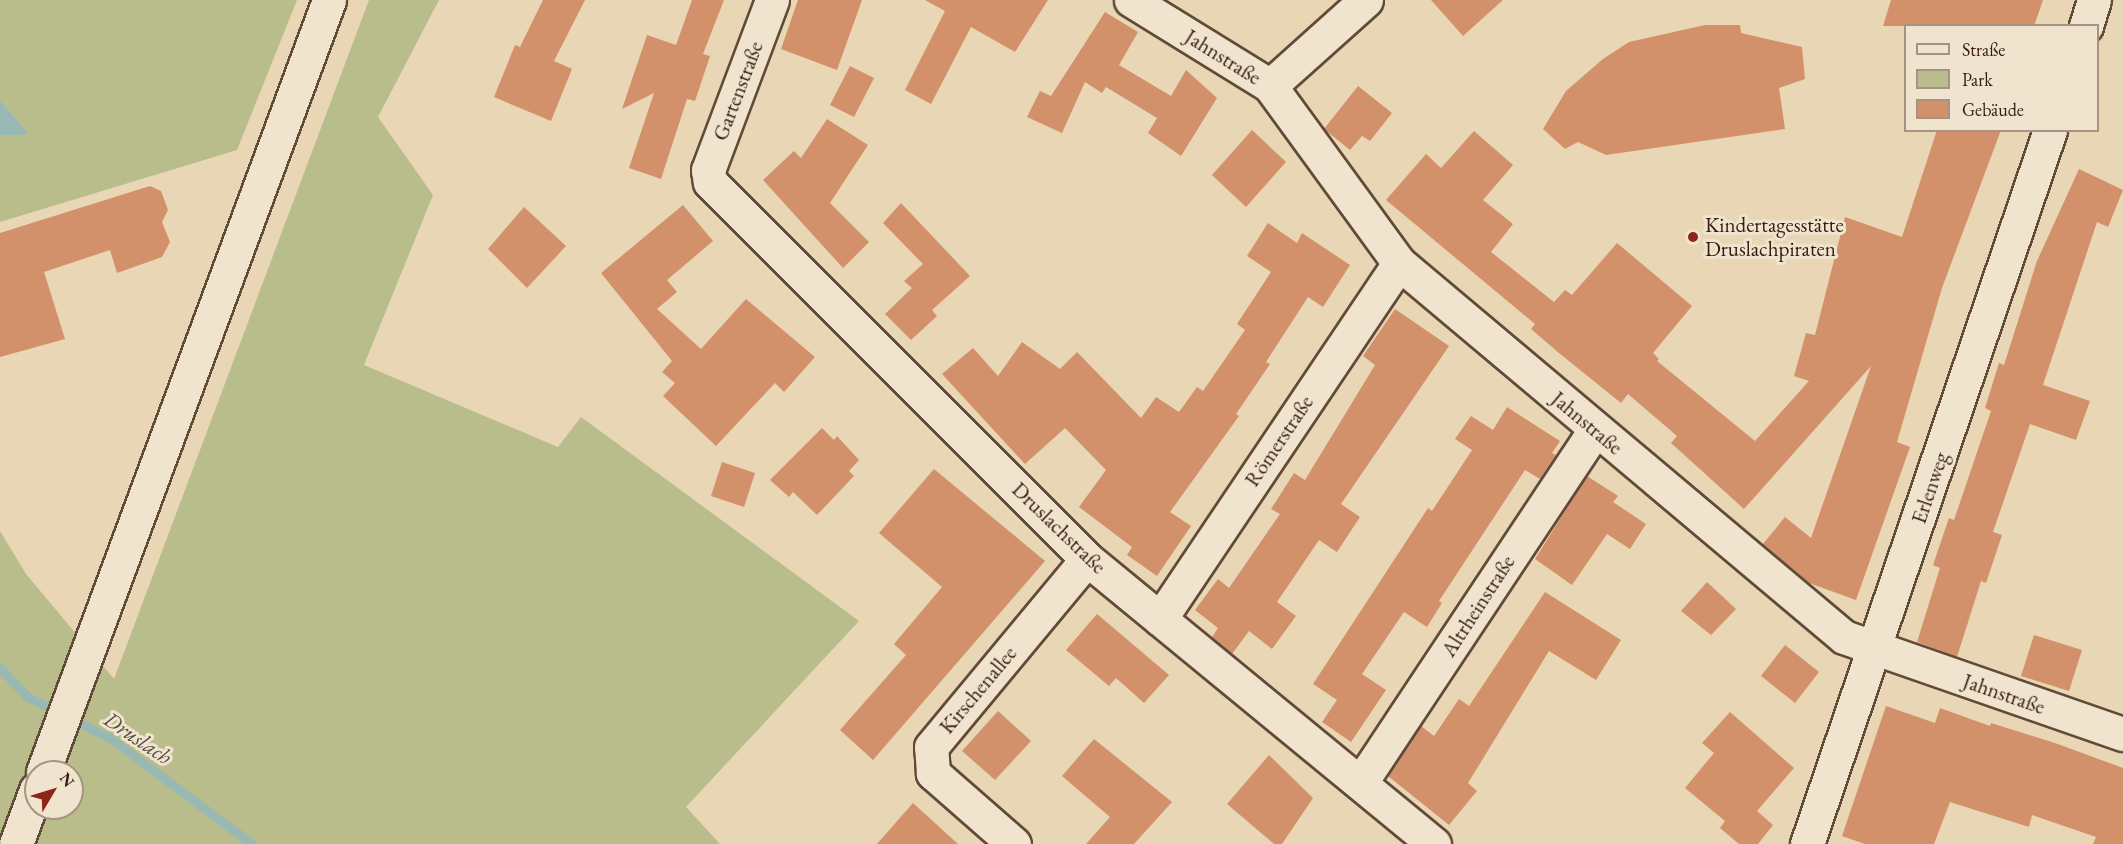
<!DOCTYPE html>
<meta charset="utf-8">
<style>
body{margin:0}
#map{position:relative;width:2123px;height:844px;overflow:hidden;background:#e8d6b4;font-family:"EB Garamond",serif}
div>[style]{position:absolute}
.green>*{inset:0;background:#b9bd8b}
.water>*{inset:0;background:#98b8b3}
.stream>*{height:9px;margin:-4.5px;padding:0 4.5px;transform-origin:4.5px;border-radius:4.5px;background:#98b8b3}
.building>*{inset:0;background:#d2916b}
.roads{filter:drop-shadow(2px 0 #624a39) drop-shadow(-2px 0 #624a39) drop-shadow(0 2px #624a39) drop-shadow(0 -2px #624a39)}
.minor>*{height:33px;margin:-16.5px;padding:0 16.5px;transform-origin:16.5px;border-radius:16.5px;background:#f0e4ce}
.secondary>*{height:33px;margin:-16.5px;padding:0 16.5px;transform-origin:16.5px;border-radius:16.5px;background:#f0e4ce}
.dots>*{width:16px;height:16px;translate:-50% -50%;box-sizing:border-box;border:3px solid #f0e4ce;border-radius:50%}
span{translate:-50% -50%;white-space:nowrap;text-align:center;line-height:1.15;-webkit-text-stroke:6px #f0e4ce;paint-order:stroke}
.street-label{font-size:21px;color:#351b10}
.poi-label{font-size:21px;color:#351b10}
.left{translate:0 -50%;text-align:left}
.water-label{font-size:22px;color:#534a41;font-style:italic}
.legend{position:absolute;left:1904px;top:24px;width:195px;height:108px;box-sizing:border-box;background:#f0e4ce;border:2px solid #a59482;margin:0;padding:8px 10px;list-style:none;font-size:18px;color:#351b10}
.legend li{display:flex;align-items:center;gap:12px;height:30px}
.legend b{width:30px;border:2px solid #a59482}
.north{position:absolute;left:24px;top:760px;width:60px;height:60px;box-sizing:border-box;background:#f0e4ce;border:2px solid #a59482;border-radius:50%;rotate:52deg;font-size:16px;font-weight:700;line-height:24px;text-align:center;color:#351b10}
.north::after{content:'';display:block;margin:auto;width:21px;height:27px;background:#8f2418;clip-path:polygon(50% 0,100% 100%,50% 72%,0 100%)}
</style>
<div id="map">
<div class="green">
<div style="clip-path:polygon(0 0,297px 0,237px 150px,0 222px,0 136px,28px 133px,0 100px)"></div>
<div style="clip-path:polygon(evenodd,369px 0,439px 0,378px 117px,433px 195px,364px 365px,558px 447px,581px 417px,859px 621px,686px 807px,720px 844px,0 844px,0 531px,26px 574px,114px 679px,369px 0,36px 772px,72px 772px,72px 808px,36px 808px,36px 772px)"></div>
</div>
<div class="water">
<div style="clip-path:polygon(0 100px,29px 134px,0 136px)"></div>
</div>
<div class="stream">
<div style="left:0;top:668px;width:40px;rotate:46deg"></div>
<div style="left:28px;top:697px;width:92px;rotate:26.6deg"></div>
<div style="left:110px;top:738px;width:177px;rotate:36.7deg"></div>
</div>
<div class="building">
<div style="clip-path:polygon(543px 0,585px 0,554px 61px,572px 69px,551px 121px,494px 97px,515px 45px,520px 47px)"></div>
<div style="clip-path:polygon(692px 0,724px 0,703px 54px,710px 56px,695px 101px,687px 99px,661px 179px,629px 168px,654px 93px,622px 109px,647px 35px,676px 45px)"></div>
<div style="clip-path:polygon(798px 0,862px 0,837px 70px,781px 49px)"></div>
<div style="clip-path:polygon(925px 0,1048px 0,1015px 52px,971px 27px,931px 104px,905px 90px,945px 11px)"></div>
<div style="clip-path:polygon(1431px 0,1503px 0,1463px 36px)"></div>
<div style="clip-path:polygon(1891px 0,2043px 0,2034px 26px,1883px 26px)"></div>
<div style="clip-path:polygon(1105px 12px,1138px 32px,1119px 65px,1171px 96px,1186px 70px,1217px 98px,1181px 156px,1148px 133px,1157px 118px,1106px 87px,1102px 93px,1085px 82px,1062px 133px,1027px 117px,1040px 91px,1051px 96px)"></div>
<div style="clip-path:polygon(1705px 25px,1740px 25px,1741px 33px,1802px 47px,1805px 79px,1779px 88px,1785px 129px,1606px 155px,1578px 142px,1565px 149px,1543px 129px,1566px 91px,1603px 59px,1629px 42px)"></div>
<div style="clip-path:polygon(850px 66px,874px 78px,854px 117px,830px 105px)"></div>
<div style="clip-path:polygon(1358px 86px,1392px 113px,1370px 141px,1362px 136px,1350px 150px,1324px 129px)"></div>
<div style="clip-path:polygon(827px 119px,868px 145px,830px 203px,869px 242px,843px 268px,763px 180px,794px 151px,801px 158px)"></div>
<div style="clip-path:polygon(1252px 130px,1286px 162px,1246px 207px,1212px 175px)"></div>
<div style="clip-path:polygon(1937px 130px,2001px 130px,1942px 288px,1897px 442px,1910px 447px,1856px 600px,1809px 583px,1763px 544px,1785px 517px,1811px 538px,1871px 366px,1744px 509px,1671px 443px,1677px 436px,1628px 394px,1621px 403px,1559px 353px,1531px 329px,1535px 324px,1386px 200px,1426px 154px,1441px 168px,1474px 131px,1513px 165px,1483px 200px,1513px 224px,1491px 252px,1554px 302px,1565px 290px,1572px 295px,1617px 243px,1692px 306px,1653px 353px,1659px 359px,1657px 361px,1755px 441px,1809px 381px,1794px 376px,1806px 333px,1815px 335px,1845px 217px,1902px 237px)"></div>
<div style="clip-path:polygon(2079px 169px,2123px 190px,2108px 227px,2097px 222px,2043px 385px,2090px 401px,2076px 440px,2030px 424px,1993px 532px,2002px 535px,1986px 583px,1981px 581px,1957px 657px,1917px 642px,1940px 568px,1933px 565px,1949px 518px,1954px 520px,1991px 411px,1985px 408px,1999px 363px,2004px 365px,2037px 261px)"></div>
<div style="clip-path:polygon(150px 186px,161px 191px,168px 210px,162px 222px,170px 242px,162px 257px,117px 273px,110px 250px,44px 272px,65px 339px,0 357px,0 233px)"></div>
<div style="clip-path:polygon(901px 203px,970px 276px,932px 310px,937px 316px,911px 340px,885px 314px,912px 288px,904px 281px,923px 264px,883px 223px)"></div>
<div style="clip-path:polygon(683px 205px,713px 241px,667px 280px,677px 292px,657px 309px,701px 349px,746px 299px,815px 357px,784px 392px,775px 383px,716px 446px,663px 396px,675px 383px,662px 372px,672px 361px,601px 273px)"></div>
<div style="clip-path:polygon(524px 207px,566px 246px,527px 288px,488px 249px)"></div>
<div style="clip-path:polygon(1268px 223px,1297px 243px,1302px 233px,1350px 265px,1323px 307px,1308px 297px,1266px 362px,1270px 364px,1236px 414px,1239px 416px,1170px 512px,1191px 526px,1157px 576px,1127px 555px,1132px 547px,1079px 507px,1106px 470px,1065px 428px,1025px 464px,942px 374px,973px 348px,998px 376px,1022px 342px,1060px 369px,1077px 352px,1141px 418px,1156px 397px,1179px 412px,1197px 387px,1203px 391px,1245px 330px,1237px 324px,1271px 272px,1247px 256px)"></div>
<div style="clip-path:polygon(1395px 309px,1449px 346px,1341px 504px,1360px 517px,1337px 552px,1319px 540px,1277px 602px,1296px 616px,1272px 649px,1249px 631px,1232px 654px,1212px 637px,1218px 628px,1195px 610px,1218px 579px,1229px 588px,1280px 514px,1271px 509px,1294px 473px,1305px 480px,1375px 365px,1363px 356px)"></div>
<div style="clip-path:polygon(1507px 407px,1560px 441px,1552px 453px,1556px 455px,1540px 479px,1525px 470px,1439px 601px,1442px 603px,1427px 627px,1404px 612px,1362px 674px,1386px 690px,1351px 742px,1322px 722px,1337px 700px,1313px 684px,1428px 508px,1432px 511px,1472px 450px,1455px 439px,1471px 416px,1493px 430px)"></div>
<div style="clip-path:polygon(822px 428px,834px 440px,837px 436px,859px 460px,849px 471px,854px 476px,817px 515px,793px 492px,789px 497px,770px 480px)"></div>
<div style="clip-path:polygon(722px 462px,755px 473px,744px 507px,711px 496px)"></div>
<div style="clip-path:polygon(934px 469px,1045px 561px,873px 760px,840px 730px,906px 655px,894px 644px,942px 587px,879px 533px)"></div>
<div style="clip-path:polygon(1587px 476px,1618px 496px,1613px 502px,1646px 524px,1630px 549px,1607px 534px,1572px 585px,1535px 559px)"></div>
<div style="clip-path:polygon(1707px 582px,1736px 609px,1711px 635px,1681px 611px)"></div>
<div style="clip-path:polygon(1545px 592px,1621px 640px,1596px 680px,1549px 651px,1468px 783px,1477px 791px,1449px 825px,1388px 776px,1421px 726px,1434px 736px,1459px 699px,1469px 706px)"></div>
<div style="clip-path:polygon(1097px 614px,1169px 675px,1144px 703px,1116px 678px,1109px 686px,1066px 650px)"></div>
<div style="clip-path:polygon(2034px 635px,2082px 650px,2069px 691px,2021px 676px)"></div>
<div style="clip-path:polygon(1785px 645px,1819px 672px,1795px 703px,1761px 676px)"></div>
<div style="clip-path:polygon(1886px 706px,1935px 723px,1940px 708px,1990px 726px,1991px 723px,2055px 743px,2123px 768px,2123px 844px,2093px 844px,2096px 837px,2032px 815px,2029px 827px,1950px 802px,1934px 844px,1865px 844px,1842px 836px)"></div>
<div style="clip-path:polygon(998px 711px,1031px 741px,995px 780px,962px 751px)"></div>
<div style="clip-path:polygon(1730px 712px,1794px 768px,1757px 811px,1773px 825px,1758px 844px,1739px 844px,1720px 828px,1725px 821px,1685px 788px,1714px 753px,1702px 743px)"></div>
<div style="clip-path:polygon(1094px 739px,1172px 802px,1134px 844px,1086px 844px,1110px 817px,1062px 776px)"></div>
<div style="clip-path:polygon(1269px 755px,1313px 798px,1282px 844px,1274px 844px,1227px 804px)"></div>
<div style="clip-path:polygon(913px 803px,958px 844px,877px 844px)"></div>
</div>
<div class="roads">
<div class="minor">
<div style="left:772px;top:0;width:182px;rotate:110.6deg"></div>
<div style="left:708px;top:170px;width:12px;rotate:81deg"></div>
<div style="left:710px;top:182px;width:533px;rotate:45deg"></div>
<div style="left:1087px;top:559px;width:449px;rotate:39.4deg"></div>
<div style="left:1131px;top:0;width:163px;rotate:31.7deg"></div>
<div style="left:1270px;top:86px;width:219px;rotate:53.9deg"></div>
<div style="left:1399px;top:263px;width:581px;rotate:40.05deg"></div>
<div style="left:1844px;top:637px;width:295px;rotate:19.2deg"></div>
<div style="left:2086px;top:26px;width:27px;rotate:-73deg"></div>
<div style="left:1270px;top:86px;width:129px;rotate:-41.9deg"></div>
<div style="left:1160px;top:619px;width:429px;rotate:-56.1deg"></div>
<div style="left:1361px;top:782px;width:423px;rotate:-56.4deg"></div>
<div style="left:1014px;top:844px;width:108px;rotate:-138.8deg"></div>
<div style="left:933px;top:773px;width:26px;rotate:-94deg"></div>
<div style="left:931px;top:747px;width:244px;rotate:-50.3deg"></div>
<div style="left:1807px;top:844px;width:754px;rotate:-71.2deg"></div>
</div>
<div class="secondary">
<div style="left:43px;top:772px;width:823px;rotate:-69.67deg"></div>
<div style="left:16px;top:844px;width:58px;rotate:-69.7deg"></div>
</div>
</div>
<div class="dots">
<div style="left:1693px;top:237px;background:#8f2418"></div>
</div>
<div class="street-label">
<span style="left:1223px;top:57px;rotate:32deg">Jahnstraße</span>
<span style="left:738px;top:91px;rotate:-69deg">Gartenstraße</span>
<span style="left:1587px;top:423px;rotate:40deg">Jahnstraße</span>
<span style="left:1279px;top:441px;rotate:-56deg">Römerstraße</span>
<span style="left:1930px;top:488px;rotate:-71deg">Erlenweg</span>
<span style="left:1059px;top:528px;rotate:44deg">Druslachstraße</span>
<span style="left:1478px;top:606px;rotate:-57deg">Altrheinstraße</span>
<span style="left:978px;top:690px;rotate:-50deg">Kirschenallee</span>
<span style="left:2004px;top:694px;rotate:19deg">Jahnstraße</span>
</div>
<div class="poi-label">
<span class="left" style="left:1705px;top:237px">Kindertagesstätte<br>Druslachpiraten</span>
</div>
<div class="water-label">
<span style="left:138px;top:738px;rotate:34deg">Druslach</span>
</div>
<ul class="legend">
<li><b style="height:8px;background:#f0e4ce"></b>Straße</li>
<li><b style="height:16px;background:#b9bd8b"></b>Park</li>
<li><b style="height:16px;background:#d2916b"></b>Gebäude</li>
</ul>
<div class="north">N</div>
</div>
